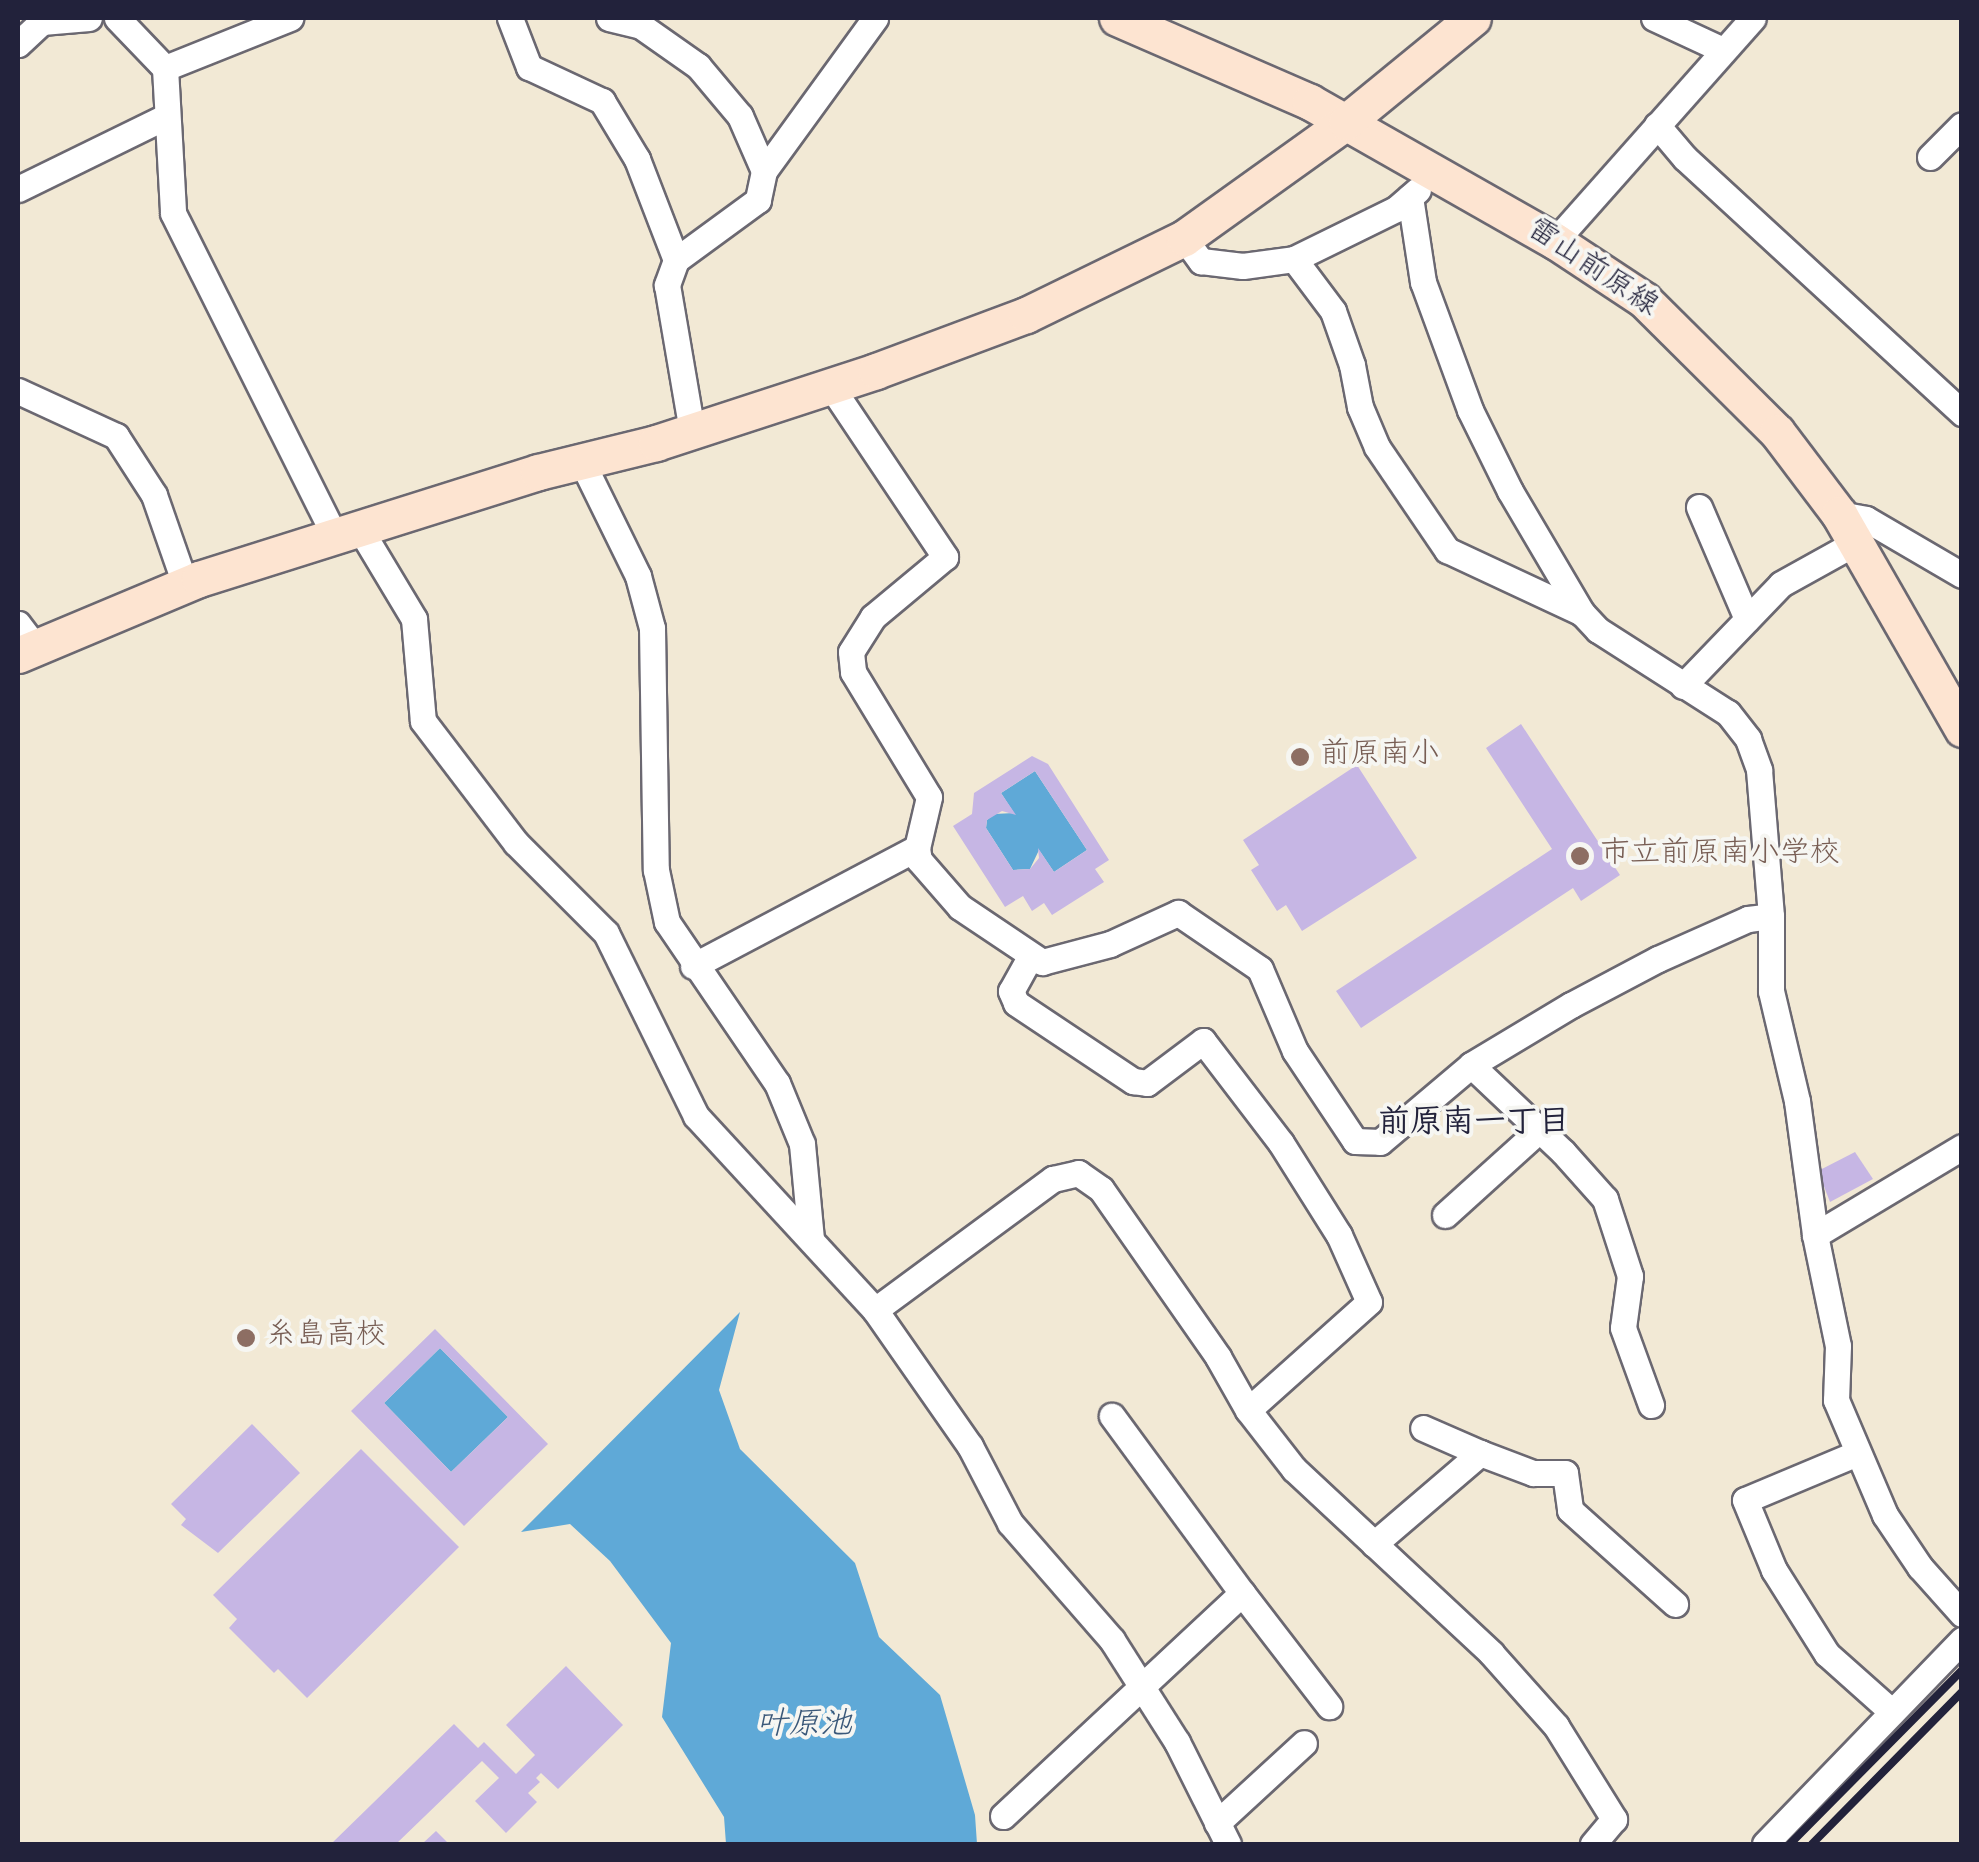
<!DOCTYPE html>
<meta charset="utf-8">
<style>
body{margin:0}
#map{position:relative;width:1979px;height:1862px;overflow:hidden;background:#f2e9d5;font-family:"Gochi Hand","Klee One",sans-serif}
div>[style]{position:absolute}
.water>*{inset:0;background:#5fa9d7}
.building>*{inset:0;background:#c6b6e4}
.roads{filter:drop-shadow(2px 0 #6b6871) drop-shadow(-2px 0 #6b6871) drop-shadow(0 2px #6b6871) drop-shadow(0 -2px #6b6871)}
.street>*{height:25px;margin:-12.5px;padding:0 12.5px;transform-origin:12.5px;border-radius:12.5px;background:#fff}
.secondary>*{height:35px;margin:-17.5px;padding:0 17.5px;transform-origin:17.5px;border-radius:17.5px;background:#fde4d1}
.rail>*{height:8px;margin:-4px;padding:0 4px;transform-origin:4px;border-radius:4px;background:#22223b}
.dots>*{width:28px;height:28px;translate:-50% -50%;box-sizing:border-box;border:5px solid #f6f6f2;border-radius:50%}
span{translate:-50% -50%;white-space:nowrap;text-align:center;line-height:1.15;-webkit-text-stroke:8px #f6f6f2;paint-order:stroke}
.street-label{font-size:30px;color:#22223b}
.education-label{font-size:30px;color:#785e54}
.left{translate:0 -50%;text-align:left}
.neighbourhood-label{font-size:32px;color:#22223b;font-weight:700}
.water-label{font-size:32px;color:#3a5879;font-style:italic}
.frame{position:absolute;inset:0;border:20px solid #22223b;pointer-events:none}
</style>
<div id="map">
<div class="water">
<div style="clip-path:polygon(1035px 771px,1087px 850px,1054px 872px,1039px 850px,1030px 869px,1013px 870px,986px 828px,987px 820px,994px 814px,1014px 813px,1001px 793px)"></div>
<div style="clip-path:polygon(740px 1312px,719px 1390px,740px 1449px,855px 1563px,879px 1637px,940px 1695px,975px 1815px,977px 1844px,726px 1844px,724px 1817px,662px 1717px,671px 1643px,610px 1561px,570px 1524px,521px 1532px)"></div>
<div style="clip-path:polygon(440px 1348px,508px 1417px,451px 1472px,384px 1403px)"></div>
</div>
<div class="building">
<div style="clip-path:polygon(1521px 724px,1620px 875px,1581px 901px,1573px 888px,1361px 1028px,1336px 991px,1552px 849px,1486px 748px)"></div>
<div style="clip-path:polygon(evenodd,1032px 756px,1048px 764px,1109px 860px,1095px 869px,1104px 882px,1052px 915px,1044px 903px,1032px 911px,1023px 896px,1005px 907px,953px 826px,972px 814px,974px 793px,1032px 756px,1035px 771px,1087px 850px,1054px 872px,1038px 848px,1039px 858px,1030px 869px,1013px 870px,986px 828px,987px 820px,1002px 811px,1016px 815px,1001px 793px,1035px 771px)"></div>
<div style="clip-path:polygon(1357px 765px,1417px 858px,1302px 931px,1286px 905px,1277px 911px,1251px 870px,1259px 865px,1243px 840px)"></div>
<div style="clip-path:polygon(1855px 1152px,1873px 1179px,1830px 1202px,1818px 1171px)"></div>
<div style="clip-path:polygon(evenodd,435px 1329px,548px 1444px,464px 1526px,351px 1411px,435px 1329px,440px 1348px,508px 1417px,451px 1472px,384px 1403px,440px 1348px)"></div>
<div style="clip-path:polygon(252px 1424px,300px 1473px,218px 1553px,181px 1525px,186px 1519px,171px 1504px)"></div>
<div style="clip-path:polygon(361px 1449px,459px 1547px,307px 1698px,278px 1669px,274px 1673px,229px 1628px,237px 1619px,213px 1595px)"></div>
<div style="clip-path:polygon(566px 1666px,623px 1725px,558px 1789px,541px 1773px,536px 1778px,540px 1782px,528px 1793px,537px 1802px,506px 1833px,475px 1801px,499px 1778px,482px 1761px,396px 1844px,331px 1844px,454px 1724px,478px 1748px,484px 1742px,516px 1774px,535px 1755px,506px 1725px)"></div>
<div style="clip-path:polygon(436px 1831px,449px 1844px,422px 1844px)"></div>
</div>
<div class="roads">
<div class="street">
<div style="left:117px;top:18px;width:69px;rotate:46.2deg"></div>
<div style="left:165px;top:68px;width:145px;rotate:86.8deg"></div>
<div style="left:173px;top:213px;width:362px;rotate:63.4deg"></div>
<div style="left:510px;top:18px;width:53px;rotate:68.8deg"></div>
<div style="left:529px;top:67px;width:81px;rotate:25deg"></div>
<div style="left:602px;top:101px;width:68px;rotate:58.9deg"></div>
<div style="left:637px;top:159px;width:108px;rotate:68.9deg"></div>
<div style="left:609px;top:18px;width:33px;rotate:14deg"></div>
<div style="left:641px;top:26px;width:70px;rotate:35.1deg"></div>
<div style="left:698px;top:66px;width:65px;rotate:50deg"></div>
<div style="left:740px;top:116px;width:60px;rotate:66.4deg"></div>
<div style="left:764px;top:171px;width:30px;rotate:102deg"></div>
<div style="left:758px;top:200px;width:102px;rotate:143.8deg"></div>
<div style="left:676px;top:260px;width:27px;rotate:110deg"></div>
<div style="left:667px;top:285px;width:149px;rotate:80.3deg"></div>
<div style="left:1654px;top:18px;width:76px;rotate:24.9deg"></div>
<div style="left:18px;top:44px;width:33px;rotate:-43deg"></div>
<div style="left:42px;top:22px;width:47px;rotate:-4.9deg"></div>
<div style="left:165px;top:68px;width:135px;rotate:-21.8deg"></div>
<div style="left:1657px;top:125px;width:43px;rotate:49.7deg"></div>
<div style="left:1685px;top:158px;width:377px;rotate:42.6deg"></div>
<div style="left:1930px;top:157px;width:45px;rotate:-45deg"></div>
<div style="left:764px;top:171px;width:189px;rotate:-54deg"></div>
<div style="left:18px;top:189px;width:164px;rotate:-26.1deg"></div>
<div style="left:1410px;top:197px;width:86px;rotate:81.3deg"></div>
<div style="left:1423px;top:282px;width:136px;rotate:69.8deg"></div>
<div style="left:1470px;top:410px;width:90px;rotate:63.7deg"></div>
<div style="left:1510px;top:491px;width:142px;rotate:59.5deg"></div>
<div style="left:1184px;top:238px;width:29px;rotate:54deg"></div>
<div style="left:1201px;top:261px;width:42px;rotate:6.8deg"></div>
<div style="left:1243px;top:266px;width:51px;rotate:-7.8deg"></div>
<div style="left:1294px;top:259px;width:114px;rotate:-26.1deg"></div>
<div style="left:1396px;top:209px;width:29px;rotate:-41deg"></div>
<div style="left:1555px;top:241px;width:298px;rotate:-48.4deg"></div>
<div style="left:1294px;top:259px;width:65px;rotate:53.1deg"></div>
<div style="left:1333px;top:311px;width:57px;rotate:70.6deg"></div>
<div style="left:1352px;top:365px;width:43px;rotate:79.2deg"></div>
<div style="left:1360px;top:407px;width:43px;rotate:67deg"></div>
<div style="left:1377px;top:447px;width:125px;rotate:55.8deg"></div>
<div style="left:1447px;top:550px;width:149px;rotate:25deg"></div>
<div style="left:1582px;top:613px;width:23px;rotate:47deg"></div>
<div style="left:1598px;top:630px;width:154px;rotate:32.6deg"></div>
<div style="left:1728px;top:713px;width:33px;rotate:52deg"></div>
<div style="left:1748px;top:739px;width:33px;rotate:70deg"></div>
<div style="left:1759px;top:770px;width:146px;rotate:85.3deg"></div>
<div style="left:1771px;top:916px;width:75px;rotate:90deg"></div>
<div style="left:1771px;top:991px;width:113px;rotate:76.7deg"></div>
<div style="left:1797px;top:1101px;width:135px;rotate:82.3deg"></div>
<div style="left:1815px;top:1235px;width:113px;rotate:78.3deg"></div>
<div style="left:1838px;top:1346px;width:54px;rotate:92.1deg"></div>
<div style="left:1836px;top:1400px;width:125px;rotate:66.9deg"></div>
<div style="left:1885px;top:1515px;width:63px;rotate:56.1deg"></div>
<div style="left:1920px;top:1567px;width:63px;rotate:48.2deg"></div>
<div style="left:830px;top:385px;width:207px;rotate:56.2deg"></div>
<div style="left:945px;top:557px;width:94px;rotate:140.2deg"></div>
<div style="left:873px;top:617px;width:41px;rotate:122.2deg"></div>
<div style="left:851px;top:652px;width:20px;rotate:84deg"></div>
<div style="left:853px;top:672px;width:146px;rotate:58.7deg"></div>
<div style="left:929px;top:797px;width:52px;rotate:103.2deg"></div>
<div style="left:917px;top:848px;width:12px;rotate:81deg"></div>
<div style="left:919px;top:860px;width:62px;rotate:48.9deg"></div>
<div style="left:960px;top:907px;width:99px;rotate:33.9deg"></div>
<div style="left:1042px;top:962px;width:70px;rotate:-14.8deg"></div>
<div style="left:1110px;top:944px;width:75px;rotate:-24.5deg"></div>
<div style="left:1178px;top:913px;width:99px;rotate:34.3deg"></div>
<div style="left:1260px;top:969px;width:89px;rotate:66.9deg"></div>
<div style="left:1295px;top:1051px;width:108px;rotate:56.3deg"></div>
<div style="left:1355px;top:1141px;width:25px;rotate:2deg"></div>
<div style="left:1380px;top:1142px;width:119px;rotate:-40.2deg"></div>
<div style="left:1471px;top:1065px;width:117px;rotate:-31deg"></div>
<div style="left:1571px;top:1005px;width:98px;rotate:-27.9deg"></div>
<div style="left:1658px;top:959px;width:98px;rotate:-24deg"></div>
<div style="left:1748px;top:919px;width:23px;rotate:-7deg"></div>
<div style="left:18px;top:391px;width:108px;rotate:24.7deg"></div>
<div style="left:116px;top:436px;width:70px;rotate:57.2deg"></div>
<div style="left:154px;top:495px;width:94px;rotate:70.8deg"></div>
<div style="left:582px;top:462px;width:127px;rotate:63.8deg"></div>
<div style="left:638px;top:576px;width:54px;rotate:74.9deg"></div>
<div style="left:652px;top:628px;width:242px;rotate:89.1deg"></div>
<div style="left:656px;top:870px;width:53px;rotate:78.1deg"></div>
<div style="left:667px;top:922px;width:195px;rotate:55.7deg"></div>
<div style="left:777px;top:1083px;width:66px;rotate:67.7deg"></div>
<div style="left:802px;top:1144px;width:96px;rotate:84.6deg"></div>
<div style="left:1699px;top:507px;width:122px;rotate:66.8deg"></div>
<div style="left:1839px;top:514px;width:27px;rotate:10deg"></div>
<div style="left:1866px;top:519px;width:111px;rotate:30.3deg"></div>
<div style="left:360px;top:529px;width:105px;rotate:59deg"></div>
<div style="left:414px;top:619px;width:102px;rotate:85deg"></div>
<div style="left:423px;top:721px;width:153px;rotate:52.7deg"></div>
<div style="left:516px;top:843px;width:127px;rotate:45deg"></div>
<div style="left:606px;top:933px;width:204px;rotate:63.8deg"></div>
<div style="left:696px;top:1116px;width:264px;rotate:47.3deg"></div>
<div style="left:875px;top:1310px;width:166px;rotate:55.1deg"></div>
<div style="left:970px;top:1446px;width:87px;rotate:62.5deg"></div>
<div style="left:1010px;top:1523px;width:155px;rotate:48.9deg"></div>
<div style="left:1112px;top:1640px;width:121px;rotate:57.5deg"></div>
<div style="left:1177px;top:1742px;width:114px;rotate:63.4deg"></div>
<div style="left:18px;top:624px;width:26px;rotate:53deg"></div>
<div style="left:1683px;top:686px;width:141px;rotate:-46.1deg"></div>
<div style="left:1781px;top:584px;width:85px;rotate:-29deg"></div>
<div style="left:1030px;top:957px;width:39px;rotate:119deg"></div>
<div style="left:1011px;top:991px;width:13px;rotate:67deg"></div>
<div style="left:1016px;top:1003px;width:141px;rotate:33.7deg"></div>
<div style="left:1133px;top:1081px;width:14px;rotate:8deg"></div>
<div style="left:1147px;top:1083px;width:70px;rotate:-36.9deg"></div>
<div style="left:1203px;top:1041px;width:128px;rotate:52.6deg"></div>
<div style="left:1281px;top:1143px;width:109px;rotate:57.8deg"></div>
<div style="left:1339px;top:1235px;width:73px;rotate:65.9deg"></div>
<div style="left:1369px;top:1302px;width:162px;rotate:138.2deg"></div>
<div style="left:693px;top:966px;width:253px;rotate:-27.8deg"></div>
<div style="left:1471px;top:1065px;width:127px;rotate:43.4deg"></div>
<div style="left:1563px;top:1152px;width:63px;rotate:48.2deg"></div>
<div style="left:1605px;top:1199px;width:81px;rotate:72deg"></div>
<div style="left:1630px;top:1276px;width:52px;rotate:97.7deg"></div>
<div style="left:1623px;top:1328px;width:82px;rotate:70deg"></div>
<div style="left:1445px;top:1215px;width:127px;rotate:-42.1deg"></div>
<div style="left:1815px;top:1235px;width:171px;rotate:-30.9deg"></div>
<div style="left:875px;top:1310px;width:221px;rotate:-36.4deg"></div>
<div style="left:1053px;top:1179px;width:26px;rotate:-13deg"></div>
<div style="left:1078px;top:1173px;width:28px;rotate:35deg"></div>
<div style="left:1101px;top:1189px;width:205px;rotate:55.1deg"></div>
<div style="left:1218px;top:1357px;width:61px;rotate:60.5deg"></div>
<div style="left:1248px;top:1410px;width:75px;rotate:52.1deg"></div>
<div style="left:1294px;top:1469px;width:270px;rotate:43deg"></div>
<div style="left:1491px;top:1653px;width:98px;rotate:48.3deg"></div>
<div style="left:1556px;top:1726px;width:110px;rotate:58.1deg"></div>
<div style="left:1614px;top:1819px;width:33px;rotate:130deg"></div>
<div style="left:1480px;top:1453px;width:57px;rotate:20.7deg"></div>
<div style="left:1533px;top:1473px;width:32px"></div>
<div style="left:1565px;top:1473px;width:37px;rotate:82deg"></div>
<div style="left:1570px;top:1510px;width:141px;rotate:41.8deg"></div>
<div style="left:1855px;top:1454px;width:119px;rotate:157.3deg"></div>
<div style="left:1745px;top:1500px;width:76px;rotate:67.5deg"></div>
<div style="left:1774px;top:1570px;width:99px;rotate:57.8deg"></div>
<div style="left:1827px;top:1654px;width:87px;rotate:41.7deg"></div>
<div style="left:1374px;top:1544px;width:140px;rotate:-40.6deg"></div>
<div style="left:1480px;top:1453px;width:62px;rotate:-156.3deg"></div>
<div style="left:1242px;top:1593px;width:143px;rotate:52.4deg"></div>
<div style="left:1003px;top:1816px;width:327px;rotate:-43deg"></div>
<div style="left:1242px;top:1593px;width:220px;rotate:-126.3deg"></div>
<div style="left:1217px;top:1823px;width:118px;rotate:-42.6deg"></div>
<div style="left:1765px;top:1844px;width:284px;rotate:-46deg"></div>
</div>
<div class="secondary">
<div style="left:1117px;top:18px;width:210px;rotate:23.5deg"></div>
<div style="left:1310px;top:102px;width:282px;rotate:29.6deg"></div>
<div style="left:1555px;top:241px;width:107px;rotate:33.5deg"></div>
<div style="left:1644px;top:300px;width:187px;rotate:44.8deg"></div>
<div style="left:1777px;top:432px;width:103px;rotate:52.9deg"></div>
<div style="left:1839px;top:514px;width:248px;rotate:60.2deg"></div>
<div style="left:18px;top:655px;width:196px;rotate:-22.8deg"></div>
<div style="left:199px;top:579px;width:355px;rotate:-17.5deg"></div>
<div style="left:538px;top:472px;width:122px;rotate:-13.8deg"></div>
<div style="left:656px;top:443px;width:231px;rotate:-18.1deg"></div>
<div style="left:876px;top:371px;width:160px;rotate:-20.5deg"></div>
<div style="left:1026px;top:315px;width:176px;rotate:-26deg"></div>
<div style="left:1184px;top:238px;width:199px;rotate:-35.6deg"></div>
<div style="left:1346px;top:122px;width:164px;rotate:-39.3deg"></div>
</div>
</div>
<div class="rail">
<div style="left:1790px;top:1844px;width:245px;rotate:-45.3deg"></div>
<div style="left:1812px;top:1844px;width:214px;rotate:-45.4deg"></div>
</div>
<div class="dots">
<div style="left:1300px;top:757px;background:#8d6e63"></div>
<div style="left:1580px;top:856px;background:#8d6e63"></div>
<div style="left:246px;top:1338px;background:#8d6e63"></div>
</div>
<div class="street-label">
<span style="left:1591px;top:270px;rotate:34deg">雷山前原線</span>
</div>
<div class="education-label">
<span class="left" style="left:1320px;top:757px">前原南小</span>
<span class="left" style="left:1600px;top:856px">市立前原南小学校</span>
<span class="left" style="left:266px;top:1338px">糸島高校</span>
</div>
<div class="neighbourhood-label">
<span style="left:1474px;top:1125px">前原南一丁目</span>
</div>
<div class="water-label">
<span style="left:804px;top:1727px">叶原池</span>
</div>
<div class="frame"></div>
</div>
